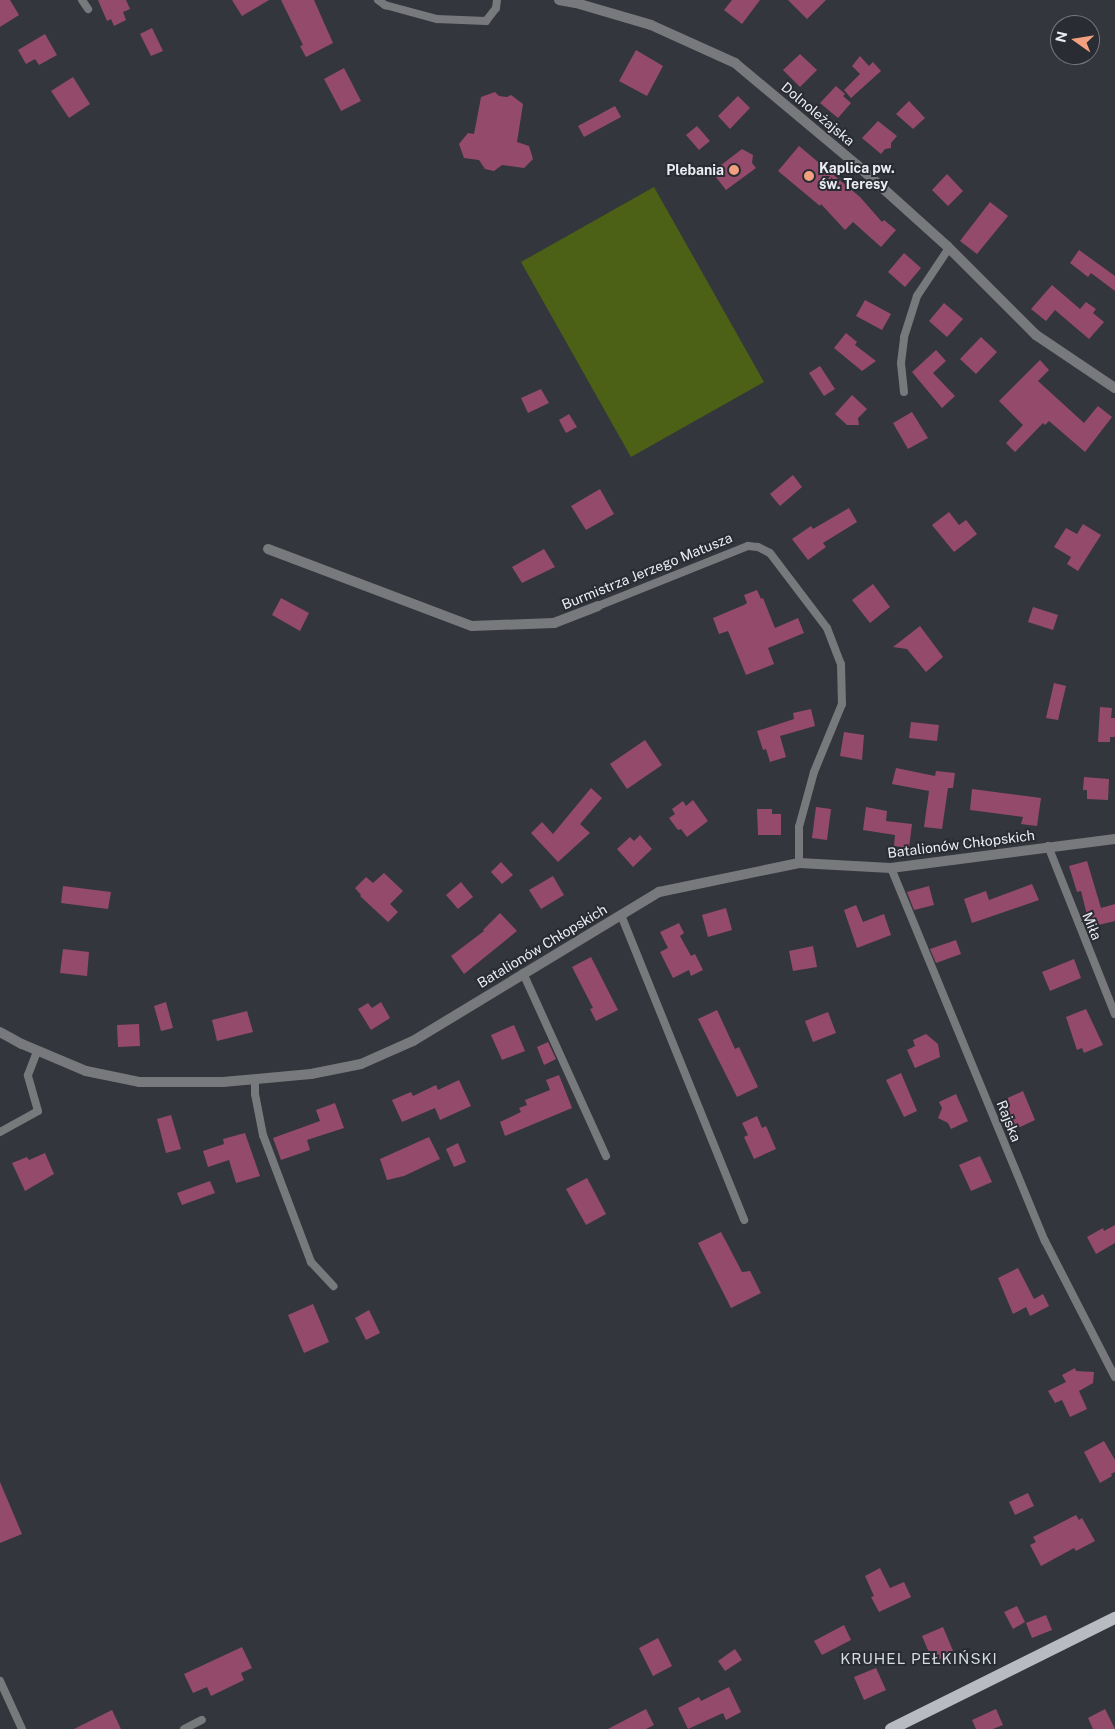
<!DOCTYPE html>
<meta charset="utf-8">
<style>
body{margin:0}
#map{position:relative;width:1115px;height:1729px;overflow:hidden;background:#33363c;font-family:"Public Sans",sans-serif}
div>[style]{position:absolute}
.green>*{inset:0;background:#4c6116}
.building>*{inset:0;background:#944b6b}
.service>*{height:8px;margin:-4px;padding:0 4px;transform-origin:4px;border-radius:4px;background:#78797c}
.minor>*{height:10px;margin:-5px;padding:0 5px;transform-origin:5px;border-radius:5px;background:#78797c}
.primary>*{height:12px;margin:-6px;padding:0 6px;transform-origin:6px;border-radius:6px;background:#b9bbc2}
.dots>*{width:14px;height:14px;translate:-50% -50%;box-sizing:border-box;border:2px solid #292c32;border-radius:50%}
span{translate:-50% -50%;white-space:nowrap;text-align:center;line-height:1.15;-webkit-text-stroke:4px #292c32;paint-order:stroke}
.street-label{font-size:14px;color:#eaecf0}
.poi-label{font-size:14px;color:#eaecf0;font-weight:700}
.left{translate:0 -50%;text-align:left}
.right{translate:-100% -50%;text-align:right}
.neighbourhood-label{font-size:15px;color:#d6dae2;letter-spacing:1px}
.north{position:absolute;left:1050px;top:15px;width:50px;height:50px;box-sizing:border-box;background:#292c32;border:1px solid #76797e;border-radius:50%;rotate:283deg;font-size:14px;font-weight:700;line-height:20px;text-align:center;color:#eaecf0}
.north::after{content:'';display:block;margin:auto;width:18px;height:22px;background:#f2a080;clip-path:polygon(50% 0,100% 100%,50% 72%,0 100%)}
</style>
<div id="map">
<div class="green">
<div style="clip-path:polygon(654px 187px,764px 382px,631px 457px,521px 262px)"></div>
</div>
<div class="building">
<div style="clip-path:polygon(0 0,10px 0,19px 15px,0 27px)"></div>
<div style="clip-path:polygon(98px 0,126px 0,130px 9px,123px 12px,126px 20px,114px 26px,111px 19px,107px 21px)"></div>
<div style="clip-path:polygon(232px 0,269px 0,242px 16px)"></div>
<div style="clip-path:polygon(281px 0,314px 0,333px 43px,306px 57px,300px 46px,303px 45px)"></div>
<div style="clip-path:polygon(732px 0,760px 0,742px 24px,724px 10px)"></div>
<div style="clip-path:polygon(788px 0,826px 0,807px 19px)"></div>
<div style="clip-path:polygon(152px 28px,163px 51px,151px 56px,140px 34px)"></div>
<div style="clip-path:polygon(45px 34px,57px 55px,39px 65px,35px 59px,26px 64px,18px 50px)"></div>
<div style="clip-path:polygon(636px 50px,663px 66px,647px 96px,619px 81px)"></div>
<div style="clip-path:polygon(800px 54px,817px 70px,800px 87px,783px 70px)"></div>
<div style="clip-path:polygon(860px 56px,869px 66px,873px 62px,881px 71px,851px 98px,844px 90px,860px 74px,852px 66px)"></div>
<div style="clip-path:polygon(344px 68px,361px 101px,341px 111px,324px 79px)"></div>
<div style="clip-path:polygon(73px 77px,90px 104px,69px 118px,51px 91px)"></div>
<div style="clip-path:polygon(836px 86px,845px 94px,843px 96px,851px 103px,838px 118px,820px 103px)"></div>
<div style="clip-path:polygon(495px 92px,499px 96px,507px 97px,511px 95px,523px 104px,517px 142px,529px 146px,533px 159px,524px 168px,502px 165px,494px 171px,485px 169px,479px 160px,464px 158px,459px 144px,468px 133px,474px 134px,481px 97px)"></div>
<div style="clip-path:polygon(738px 96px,750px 108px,730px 129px,718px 116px)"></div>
<div style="clip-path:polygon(909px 101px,925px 118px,913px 129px,896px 114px)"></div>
<div style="clip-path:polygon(615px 106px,621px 117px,584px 137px,578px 126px)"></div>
<div style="clip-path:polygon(878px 121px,897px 136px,891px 143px,891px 148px,885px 149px,881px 154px,862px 138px)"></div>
<div style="clip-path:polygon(697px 126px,710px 141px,699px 150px,686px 135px)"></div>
<div style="clip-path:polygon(799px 146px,860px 197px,882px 222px,884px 220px,896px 230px,881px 247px,853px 222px,845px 230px,821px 204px,820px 206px,778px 171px)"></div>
<div style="clip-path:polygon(742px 149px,753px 155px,752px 163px,756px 168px,726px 190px,712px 172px)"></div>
<div style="clip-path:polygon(947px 174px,963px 191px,948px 206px,932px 190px)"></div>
<div style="clip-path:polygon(990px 202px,1008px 216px,977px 254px,960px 241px)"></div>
<div style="clip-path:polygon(1079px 250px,1115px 276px,1115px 291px,1091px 273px,1088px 277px,1070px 263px)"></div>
<div style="clip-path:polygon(904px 253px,921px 268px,905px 287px,888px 272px)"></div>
<div style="clip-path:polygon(1052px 285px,1080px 309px,1086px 302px,1096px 309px,1093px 313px,1104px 322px,1089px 339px,1055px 310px,1046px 321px,1031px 309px)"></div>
<div style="clip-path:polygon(865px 300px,891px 314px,882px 330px,856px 316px)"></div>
<div style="clip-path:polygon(944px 303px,963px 319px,947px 337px,929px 321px)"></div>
<div style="clip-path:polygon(846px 333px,857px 342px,855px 345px,876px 361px,862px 371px,834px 348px)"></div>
<div style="clip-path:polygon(981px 337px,997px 352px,976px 374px,960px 359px)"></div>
<div style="clip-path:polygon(936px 350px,946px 361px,933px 373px,955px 396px,942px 408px,912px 372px)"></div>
<div style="clip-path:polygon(1040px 360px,1049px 370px,1038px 381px,1084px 423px,1098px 406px,1112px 417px,1085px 452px,1049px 421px,1045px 425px,1043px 423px,1015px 452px,1006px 443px,1023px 425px,999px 401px)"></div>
<div style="clip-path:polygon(820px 366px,835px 389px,824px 396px,809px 373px)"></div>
<div style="clip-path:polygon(541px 389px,549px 403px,528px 413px,521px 398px)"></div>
<div style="clip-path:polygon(852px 395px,867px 409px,858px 418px,859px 425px,847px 425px,835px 414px)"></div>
<div style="clip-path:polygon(912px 412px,928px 438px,908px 449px,893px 423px)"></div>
<div style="clip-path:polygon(569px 414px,577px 427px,566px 433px,559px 420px)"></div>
<div style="clip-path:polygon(793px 475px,802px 487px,780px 506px,770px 494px)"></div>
<div style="clip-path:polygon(600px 489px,614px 514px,586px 530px,571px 506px)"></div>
<div style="clip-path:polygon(849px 508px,857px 522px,823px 543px,826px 547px,808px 560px,792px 539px,811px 526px,813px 529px)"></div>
<div style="clip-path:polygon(949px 512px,959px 525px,966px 520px,977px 534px,954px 552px,932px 525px)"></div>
<div style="clip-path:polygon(1083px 524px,1101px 535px,1078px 571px,1067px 564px,1071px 557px,1054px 547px,1066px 528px,1077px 534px)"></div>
<div style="clip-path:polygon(544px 549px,555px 567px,522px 583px,512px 567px)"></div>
<div style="clip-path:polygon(873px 584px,890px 607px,870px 623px,852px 600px)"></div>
<div style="clip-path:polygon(757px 590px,761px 599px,763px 598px,775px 628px,798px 618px,804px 633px,768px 648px,774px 664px,746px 675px,728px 631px,719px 634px,713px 618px,744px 605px,747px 603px,744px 595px)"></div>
<div style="clip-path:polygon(281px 598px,309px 613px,300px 631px,272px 615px)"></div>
<div style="clip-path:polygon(1033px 607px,1058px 615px,1053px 630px,1028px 622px)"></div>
<div style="clip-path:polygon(920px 626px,943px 657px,926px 672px,907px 649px,893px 647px)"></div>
<div style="clip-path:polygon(1054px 683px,1066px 686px,1058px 720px,1046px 718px)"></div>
<div style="clip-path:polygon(1100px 707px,1112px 708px,1111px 718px,1115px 718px,1115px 737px,1110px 737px,1110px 742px,1098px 742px)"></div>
<div style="clip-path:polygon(811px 709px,815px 726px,780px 736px,786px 757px,770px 762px,766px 749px,763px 750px,757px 731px,794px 719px,793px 713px)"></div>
<div style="clip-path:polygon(911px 722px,939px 725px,937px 741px,909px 738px)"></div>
<div style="clip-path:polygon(844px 732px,864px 735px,862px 760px,840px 756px)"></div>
<div style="clip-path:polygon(645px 740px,662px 765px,627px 789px,610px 764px)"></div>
<div style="clip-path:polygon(896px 768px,935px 776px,936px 771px,955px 773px,953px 788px,948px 788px,942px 829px,924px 827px,929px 791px,892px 784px)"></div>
<div style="clip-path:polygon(1084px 777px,1109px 779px,1108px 800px,1087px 799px,1087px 790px,1083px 790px)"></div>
<div style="clip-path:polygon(591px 788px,602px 798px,580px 824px,590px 833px,558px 862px,531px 833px,542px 822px,553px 834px)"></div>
<div style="clip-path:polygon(972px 789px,1041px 798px,1037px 826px,1021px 824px,1023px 817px,970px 810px)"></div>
<div style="clip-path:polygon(693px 800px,708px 821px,687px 837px,681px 829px,678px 830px,669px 818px,675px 814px,672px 809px,683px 801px,686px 806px)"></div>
<div style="clip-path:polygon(816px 807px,831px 809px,827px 840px,812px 838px)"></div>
<div style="clip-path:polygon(866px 807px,887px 811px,886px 821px,912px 824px,909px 848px,894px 846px,895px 835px,863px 830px)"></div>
<div style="clip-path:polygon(757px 809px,772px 809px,772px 814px,781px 814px,781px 835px,758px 835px)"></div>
<div style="clip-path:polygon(640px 835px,652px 849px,633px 867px,617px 849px,630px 837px,634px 841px)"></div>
<div style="clip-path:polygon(1087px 861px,1101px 908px,1115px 904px,1115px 921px,1090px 927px,1081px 891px,1077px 892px,1069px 866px)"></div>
<div style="clip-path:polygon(501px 862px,513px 875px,502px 884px,491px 872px)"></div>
<div style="clip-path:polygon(384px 873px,403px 891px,390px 904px,398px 912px,388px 922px,360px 896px,361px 895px,355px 888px,366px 877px,373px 883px)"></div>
<div style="clip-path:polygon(553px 876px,564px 895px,541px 909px,529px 890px)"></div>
<div style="clip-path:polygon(461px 882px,473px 897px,458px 909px,446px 895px)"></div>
<div style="clip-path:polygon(1032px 884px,1039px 900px,972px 923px,964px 899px,986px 891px,989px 900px)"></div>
<div style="clip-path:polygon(63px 886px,111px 892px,108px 909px,61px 903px)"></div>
<div style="clip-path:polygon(929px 886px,934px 905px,914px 910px,907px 892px)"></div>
<div style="clip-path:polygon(856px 905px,863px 922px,884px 914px,891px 935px,857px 948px,844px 910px)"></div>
<div style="clip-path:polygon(726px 908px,732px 930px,708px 937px,702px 915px)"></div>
<div style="clip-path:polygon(500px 913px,517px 931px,464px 974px,451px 956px,484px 931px,483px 930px)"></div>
<div style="clip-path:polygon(679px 923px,684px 933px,680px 936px,691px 956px,695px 954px,703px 970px,691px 976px,689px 970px,673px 978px,660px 952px,668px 948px,660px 932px)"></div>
<div style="clip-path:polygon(956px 940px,961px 954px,936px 963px,930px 949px)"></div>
<div style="clip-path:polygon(813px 946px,817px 967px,793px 971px,789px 951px)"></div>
<div style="clip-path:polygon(63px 949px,89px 952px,87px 976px,60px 973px)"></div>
<div style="clip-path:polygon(591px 957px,618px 1010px,596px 1021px,590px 1009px,593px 1008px,572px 967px)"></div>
<div style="clip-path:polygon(1074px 959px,1081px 978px,1050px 991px,1042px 972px)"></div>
<div style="clip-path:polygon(166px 1002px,173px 1028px,161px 1031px,154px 1006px)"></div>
<div style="clip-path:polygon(381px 1002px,390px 1018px,371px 1030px,358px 1009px,368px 1003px,372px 1008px)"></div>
<div style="clip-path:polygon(1086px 1009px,1103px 1045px,1084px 1053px,1082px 1048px,1077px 1050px,1066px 1017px)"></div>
<div style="clip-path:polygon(717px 1010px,735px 1049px,739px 1047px,758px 1087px,737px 1097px,698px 1019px)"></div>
<div style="clip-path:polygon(247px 1011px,253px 1032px,217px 1041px,212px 1020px)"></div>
<div style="clip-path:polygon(828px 1012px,836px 1033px,813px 1042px,805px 1021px)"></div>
<div style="clip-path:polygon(139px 1024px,140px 1046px,118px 1047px,117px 1025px)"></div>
<div style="clip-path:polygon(514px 1025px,525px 1051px,502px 1060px,491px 1035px)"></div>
<div style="clip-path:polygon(926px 1034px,938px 1044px,940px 1057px,915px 1068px,907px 1050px,915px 1046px,913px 1040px)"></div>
<div style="clip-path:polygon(548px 1042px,556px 1059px,544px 1065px,537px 1047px)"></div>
<div style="clip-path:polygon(901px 1073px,917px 1111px,904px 1117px,886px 1080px)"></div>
<div style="clip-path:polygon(559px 1075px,572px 1108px,505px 1136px,500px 1122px,521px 1112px,519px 1108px,527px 1105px,525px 1100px,550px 1090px,546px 1080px)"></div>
<div style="clip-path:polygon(459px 1080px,471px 1106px,440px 1120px,435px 1108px,402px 1122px,392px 1100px,411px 1092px,413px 1096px,436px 1085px,438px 1090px)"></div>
<div style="clip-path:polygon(1023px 1091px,1035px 1120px,1014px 1130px,1001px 1101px)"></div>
<div style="clip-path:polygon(956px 1094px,968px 1121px,951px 1129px,948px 1123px,938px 1118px,942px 1108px,939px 1102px)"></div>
<div style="clip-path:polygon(335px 1103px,344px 1128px,307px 1140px,310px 1150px,281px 1160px,273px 1138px,320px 1121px,316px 1110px)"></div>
<div style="clip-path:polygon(171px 1115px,181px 1149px,166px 1153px,157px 1119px)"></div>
<div style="clip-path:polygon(757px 1116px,762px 1128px,766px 1126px,776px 1149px,754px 1159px,744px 1137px,748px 1135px,742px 1123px)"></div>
<div style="clip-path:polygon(245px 1133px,260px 1176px,236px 1183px,229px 1160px,208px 1167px,203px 1151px,224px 1144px,223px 1139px)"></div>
<div style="clip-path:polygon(429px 1137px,440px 1159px,404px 1176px,387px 1180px,380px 1159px)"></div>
<div style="clip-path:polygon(458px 1143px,466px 1162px,454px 1167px,446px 1149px)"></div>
<div style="clip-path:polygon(45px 1153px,54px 1174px,25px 1191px,12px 1163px,27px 1157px,29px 1160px)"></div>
<div style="clip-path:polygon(980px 1156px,992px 1182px,971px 1191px,959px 1165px)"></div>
<div style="clip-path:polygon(587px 1178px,606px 1214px,586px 1225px,566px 1189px)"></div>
<div style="clip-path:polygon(210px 1181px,215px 1193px,182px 1205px,177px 1193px)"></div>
<div style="clip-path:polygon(1115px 1225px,1115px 1243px,1096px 1254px,1087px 1237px,1103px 1228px,1104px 1231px)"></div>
<div style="clip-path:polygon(721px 1232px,742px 1272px,750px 1271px,761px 1293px,731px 1308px,698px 1243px)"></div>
<div style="clip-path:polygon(1018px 1268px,1034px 1299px,1043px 1294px,1049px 1306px,1030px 1316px,1026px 1307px,1013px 1314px,998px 1278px)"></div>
<div style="clip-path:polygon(313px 1304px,329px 1342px,304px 1353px,288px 1315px)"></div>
<div style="clip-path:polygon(369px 1310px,380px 1333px,366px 1340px,355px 1318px)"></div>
<div style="clip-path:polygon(1075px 1368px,1076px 1371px,1094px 1372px,1093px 1383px,1079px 1391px,1087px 1409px,1070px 1417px,1062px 1400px,1055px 1403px,1048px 1391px,1066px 1382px,1062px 1375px)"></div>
<div style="clip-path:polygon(1104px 1441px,1115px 1460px,1115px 1472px,1111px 1474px,1112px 1476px,1100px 1483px,1084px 1452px)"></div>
<div style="clip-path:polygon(0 1482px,22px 1534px,0 1543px)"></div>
<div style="clip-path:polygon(1028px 1493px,1034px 1506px,1015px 1515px,1009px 1502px)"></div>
<div style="clip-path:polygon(1076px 1515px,1079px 1520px,1082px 1518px,1095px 1541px,1076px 1551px,1074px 1548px,1041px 1566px,1030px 1545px,1036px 1542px,1033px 1537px)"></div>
<div style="clip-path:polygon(880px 1568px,890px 1588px,904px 1582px,911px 1597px,879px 1612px,871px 1597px,874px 1596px,865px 1576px)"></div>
<div style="clip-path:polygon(1017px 1606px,1025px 1622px,1013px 1629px,1004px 1612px)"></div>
<div style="clip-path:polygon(1046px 1615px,1052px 1630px,1032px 1638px,1026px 1623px)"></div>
<div style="clip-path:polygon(844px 1625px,851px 1640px,822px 1655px,814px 1641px)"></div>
<div style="clip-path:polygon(943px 1627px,954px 1653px,933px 1662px,922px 1636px)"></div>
<div style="clip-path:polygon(658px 1638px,672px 1666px,653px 1676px,639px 1648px)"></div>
<div style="clip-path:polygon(242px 1647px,252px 1668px,241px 1673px,244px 1680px,211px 1696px,207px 1687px,193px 1693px,184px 1674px)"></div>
<div style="clip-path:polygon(735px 1649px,742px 1660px,725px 1671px,718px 1661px)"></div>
<div style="clip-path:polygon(876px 1668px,886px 1690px,864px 1700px,854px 1677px)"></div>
<div style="clip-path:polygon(729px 1687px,741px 1712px,726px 1720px,723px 1713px,688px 1729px,678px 1708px,699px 1697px,701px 1701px)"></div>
<div style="clip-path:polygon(646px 1709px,654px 1725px,646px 1729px,608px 1729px)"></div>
<div style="clip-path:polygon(996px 1709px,1003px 1725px,993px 1729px,976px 1729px,972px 1720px)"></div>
<div style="clip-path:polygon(1105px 1709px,1115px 1729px,1093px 1729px,1088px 1718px)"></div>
<div style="clip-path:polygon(112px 1710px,121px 1729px,74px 1729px)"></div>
</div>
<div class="service">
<div style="left:82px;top:0;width:11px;rotate:56deg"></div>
<div style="left:378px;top:0;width:9px;rotate:36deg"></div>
<div style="left:385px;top:5px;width:54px;rotate:15.1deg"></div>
<div style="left:437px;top:19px;width:49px;rotate:2.3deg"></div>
<div style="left:486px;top:21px;width:16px;rotate:-52deg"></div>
<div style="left:496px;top:8px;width:8px;rotate:-83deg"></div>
<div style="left:904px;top:392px;width:29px;rotate:-96deg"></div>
<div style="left:901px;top:363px;width:26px;rotate:-83deg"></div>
<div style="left:904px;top:337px;width:43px;rotate:-72.4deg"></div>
<div style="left:917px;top:296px;width:58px;rotate:-56.3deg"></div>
<div style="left:598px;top:606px;width:162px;rotate:-21.8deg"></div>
<div style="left:748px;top:546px;width:10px;rotate:6deg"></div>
<div style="left:758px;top:547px;width:13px;rotate:27deg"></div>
<div style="left:770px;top:553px;width:94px;rotate:52.8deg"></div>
<div style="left:827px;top:628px;width:39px;rotate:69deg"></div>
<div style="left:841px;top:664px;width:40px;rotate:88.6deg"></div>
<div style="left:842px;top:704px;width:74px;rotate:112.4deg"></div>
<div style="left:814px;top:772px;width:57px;rotate:105.3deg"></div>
<div style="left:799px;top:827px;width:36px;rotate:90deg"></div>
<div style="left:1048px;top:846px;width:181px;rotate:68.3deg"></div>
<div style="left:891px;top:868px;width:404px;rotate:67.6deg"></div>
<div style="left:1045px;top:1241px;width:153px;rotate:62.8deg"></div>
<div style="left:621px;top:915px;width:329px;rotate:68deg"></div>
<div style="left:523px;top:973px;width:201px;rotate:65.6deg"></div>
<div style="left:255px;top:1080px;width:14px;rotate:90deg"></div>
<div style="left:255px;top:1094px;width:42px;rotate:79deg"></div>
<div style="left:263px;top:1135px;width:136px;rotate:69.3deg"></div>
<div style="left:311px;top:1262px;width:33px;rotate:47deg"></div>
<div style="left:0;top:1132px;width:43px;rotate:-28.9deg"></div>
<div style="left:38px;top:1111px;width:37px;rotate:-106deg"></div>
<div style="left:28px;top:1075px;width:26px;rotate:-69deg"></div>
<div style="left:0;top:1681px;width:53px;rotate:65.4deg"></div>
<div style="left:184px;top:1729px;width:20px;rotate:-27deg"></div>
</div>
<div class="minor">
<div style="left:559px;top:0;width:17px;rotate:10deg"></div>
<div style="left:576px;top:3px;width:78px;rotate:16.3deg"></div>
<div style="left:651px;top:25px;width:92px;rotate:24.3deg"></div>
<div style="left:735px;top:63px;width:159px;rotate:39.9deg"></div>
<div style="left:857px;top:165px;width:121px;rotate:42deg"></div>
<div style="left:947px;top:246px;width:126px;rotate:45deg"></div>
<div style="left:1036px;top:335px;width:95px;rotate:33.9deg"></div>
<div style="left:268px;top:549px;width:218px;rotate:20.7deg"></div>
<div style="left:472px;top:626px;width:82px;rotate:-2.1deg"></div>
<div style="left:554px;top:623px;width:47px;rotate:-21.1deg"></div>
<div style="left:0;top:1032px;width:25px;rotate:29deg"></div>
<div style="left:22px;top:1044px;width:69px;rotate:22.9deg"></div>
<div style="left:86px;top:1071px;width:54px;rotate:11.7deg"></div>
<div style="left:139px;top:1082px;width:84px"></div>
<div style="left:223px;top:1082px;width:88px;rotate:-5.2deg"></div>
<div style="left:311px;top:1074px;width:51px;rotate:-11.3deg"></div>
<div style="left:361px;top:1064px;width:57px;rotate:-23.9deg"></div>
<div style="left:413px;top:1041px;width:288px;rotate:-31.2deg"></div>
<div style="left:659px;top:892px;width:143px;rotate:-11.7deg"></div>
<div style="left:799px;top:863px;width:92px;rotate:3.1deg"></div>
<div style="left:891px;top:868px;width:226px;rotate:-7.4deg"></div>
</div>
<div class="primary">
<div style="left:891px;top:1729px;width:250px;rotate:-26.4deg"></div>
</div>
<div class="dots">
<div style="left:734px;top:170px;background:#f2a080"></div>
<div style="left:809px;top:176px;background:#f2a080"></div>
</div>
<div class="street-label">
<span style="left:818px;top:114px;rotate:40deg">Dolnoleżajska</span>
<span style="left:647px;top:571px;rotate:-22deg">Burmistrza Jerzego Matusza</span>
<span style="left:961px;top:844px;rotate:-7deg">Batalionów Chłopskich</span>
<span style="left:1092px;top:926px;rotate:67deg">Miła</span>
<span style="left:542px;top:946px;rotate:-31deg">Batalionów Chłopskich</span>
<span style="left:1009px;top:1121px;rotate:68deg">Rajska</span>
</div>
<div class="poi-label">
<span class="left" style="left:819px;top:176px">Kaplica pw.<br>św. Teresy</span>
<span class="right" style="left:724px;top:170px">Plebania</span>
</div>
<div class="neighbourhood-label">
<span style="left:919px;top:1659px">KRUHEL PEŁKIŃSKI</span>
</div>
<div class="north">N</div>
</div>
